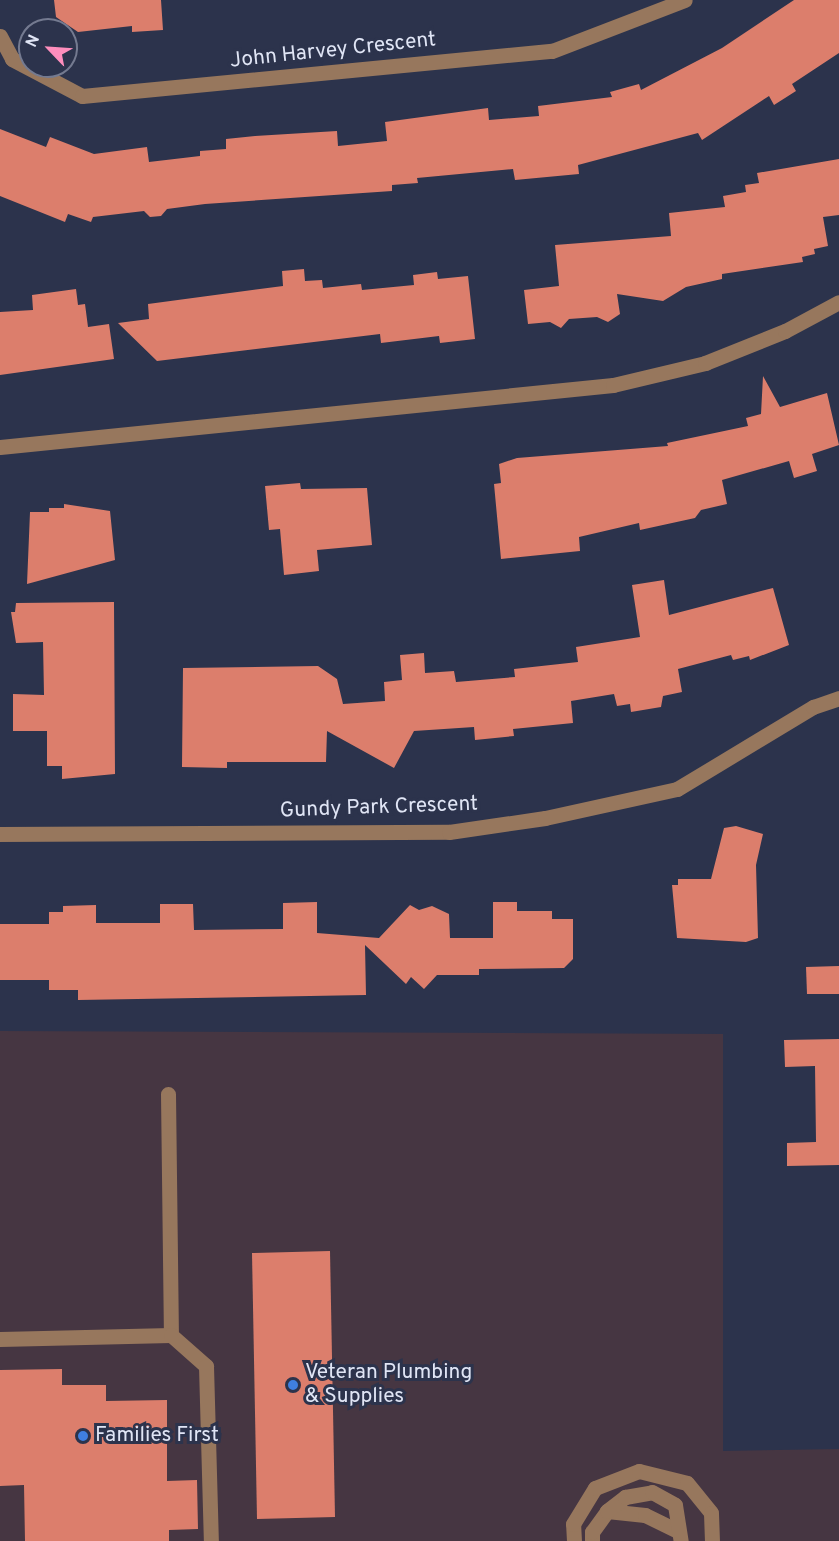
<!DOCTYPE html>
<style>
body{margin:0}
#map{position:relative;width:839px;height:1541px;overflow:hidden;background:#2c334c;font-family:Overpass,sans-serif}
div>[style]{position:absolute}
.commercial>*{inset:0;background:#463642}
.building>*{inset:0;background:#dc7e6c}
.minor>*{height:15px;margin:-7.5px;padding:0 7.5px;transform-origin:7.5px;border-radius:7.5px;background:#97775d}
.dots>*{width:16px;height:16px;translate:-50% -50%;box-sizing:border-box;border:3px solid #2c334c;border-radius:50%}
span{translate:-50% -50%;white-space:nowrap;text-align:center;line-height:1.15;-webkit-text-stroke:6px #2c334c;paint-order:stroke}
.street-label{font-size:21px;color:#e0e5f5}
.poi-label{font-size:21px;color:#e0e5f5}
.left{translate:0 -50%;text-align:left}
.north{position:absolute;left:18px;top:18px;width:60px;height:60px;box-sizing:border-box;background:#2c334c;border:2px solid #747a90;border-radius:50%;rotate:295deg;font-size:16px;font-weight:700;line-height:24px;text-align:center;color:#e0e5f5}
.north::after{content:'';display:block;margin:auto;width:21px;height:27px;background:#fe8ebd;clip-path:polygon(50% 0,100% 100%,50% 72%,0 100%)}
</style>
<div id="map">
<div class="commercial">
<div style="clip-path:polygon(0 1031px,723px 1034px,723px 1451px,839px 1449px,839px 1541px,0 1541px)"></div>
</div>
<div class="building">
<div style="clip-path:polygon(54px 0,161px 0,163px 30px,132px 32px,132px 26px,78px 32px,56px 17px)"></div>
<div style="clip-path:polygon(794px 0,839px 0,839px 53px,792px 84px,796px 91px,774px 105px,769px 96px,702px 140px,698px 133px,578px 165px,579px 174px,515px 180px,513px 169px,417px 178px,418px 183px,392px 185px,392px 191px,205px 204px,167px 209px,161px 216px,150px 217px,144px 211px,93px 217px,91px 222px,68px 214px,65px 222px,0 196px,0 129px,46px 147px,50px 137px,94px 154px,147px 147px,149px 162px,200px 156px,200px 151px,226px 149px,226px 139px,255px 136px,337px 131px,338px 146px,387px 141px,385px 122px,488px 108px,489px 120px,539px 116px,538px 106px,612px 97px,610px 92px,639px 84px,641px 90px,722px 48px)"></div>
<div style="clip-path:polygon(839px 159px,839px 215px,823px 217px,828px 246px,814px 249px,815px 254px,802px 257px,803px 262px,722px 274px,722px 279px,686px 287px,663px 301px,617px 294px,620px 314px,608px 322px,597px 317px,569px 319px,561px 328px,550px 322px,528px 324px,524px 290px,559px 286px,555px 245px,671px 236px,669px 213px,725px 207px,723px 196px,746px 192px,745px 185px,759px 183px,757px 173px)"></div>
<div style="clip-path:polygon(304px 269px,305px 281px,322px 280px,323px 288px,361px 284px,362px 290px,414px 285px,413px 275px,437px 272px,438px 279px,468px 276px,475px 339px,440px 343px,439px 336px,381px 343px,380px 334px,157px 361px,118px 323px,149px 319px,148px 304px,283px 286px,282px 271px)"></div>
<div style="clip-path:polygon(76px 289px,78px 305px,85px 304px,88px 327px,109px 324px,114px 359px,0 375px,0 312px,33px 310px,32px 295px)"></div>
<div style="clip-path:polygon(763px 376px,780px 407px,827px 393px,839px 445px,812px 454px,817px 471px,794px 478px,789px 461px,722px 480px,727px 504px,701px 510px,695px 518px,640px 530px,639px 523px,579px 537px,580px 551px,501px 559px,494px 484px,501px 483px,499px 464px,517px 458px,668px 446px,667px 443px,748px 426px,746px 418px,761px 414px)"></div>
<div style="clip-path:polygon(300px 483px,301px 489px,367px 488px,372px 545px,317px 550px,319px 571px,284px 575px,280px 529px,269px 530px,265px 486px)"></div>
<div style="clip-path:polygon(64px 504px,110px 511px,115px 560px,27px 584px,30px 512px,49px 512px,49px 508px,64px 508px)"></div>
<div style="clip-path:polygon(664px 580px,669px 615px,773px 588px,789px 645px,750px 660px,749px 656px,733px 660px,731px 655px,678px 669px,682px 692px,663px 696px,661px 707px,631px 712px,630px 704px,617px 706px,614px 694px,571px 701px,573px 723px,513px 729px,514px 736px,475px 740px,474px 727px,414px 731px,394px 768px,327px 731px,326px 762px,227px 762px,227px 768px,182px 767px,183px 668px,318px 666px,337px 679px,343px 704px,385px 701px,384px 682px,402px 680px,400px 655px,424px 653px,425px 673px,454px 671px,456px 682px,515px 677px,514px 669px,578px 662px,576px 647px,640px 637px,632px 585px)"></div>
<div style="clip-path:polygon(114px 602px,115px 774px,62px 779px,62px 766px,47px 766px,47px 731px,13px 731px,13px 694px,44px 695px,43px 642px,16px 643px,11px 612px,15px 612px,16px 603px)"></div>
<div style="clip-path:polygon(736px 826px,763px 834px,756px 865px,758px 938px,746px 942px,677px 938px,672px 885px,678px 885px,678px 879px,711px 879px,724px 828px)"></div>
<div style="clip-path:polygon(317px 902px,317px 933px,379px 938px,410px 905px,419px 910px,432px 906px,449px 914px,450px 938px,493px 938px,493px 902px,517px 902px,517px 911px,552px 911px,552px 919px,573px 919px,573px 959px,564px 968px,479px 969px,479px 975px,437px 975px,424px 989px,411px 977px,406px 984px,365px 945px,366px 995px,78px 1000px,78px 990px,49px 990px,49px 980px,0 980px,0 924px,49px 924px,49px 912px,63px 912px,63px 906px,96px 905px,96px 923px,160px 923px,160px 904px,193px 904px,194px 930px,283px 929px,283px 903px)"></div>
<div style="clip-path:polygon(839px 966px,839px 994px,807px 994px,806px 967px)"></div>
<div style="clip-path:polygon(839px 1039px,839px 1165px,787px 1166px,787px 1143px,816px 1142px,815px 1066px,785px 1067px,784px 1040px)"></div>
<div style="clip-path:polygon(330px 1251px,335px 1517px,257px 1519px,252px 1253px)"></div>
<div style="clip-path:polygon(62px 1369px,62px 1385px,106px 1385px,106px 1401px,167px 1400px,167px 1481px,197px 1480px,198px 1529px,169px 1530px,169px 1541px,25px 1541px,24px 1485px,0 1486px,0 1370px)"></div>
</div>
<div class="minor">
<div style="left:0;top:36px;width:26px;rotate:62deg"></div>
<div style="left:12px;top:59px;width:79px;rotate:27.9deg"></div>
<div style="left:82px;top:96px;width:472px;rotate:-5.5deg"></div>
<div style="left:552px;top:51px;width:142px;rotate:-21deg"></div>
<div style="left:0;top:447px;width:616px;rotate:-5.78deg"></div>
<div style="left:613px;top:385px;width:95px;rotate:-13.4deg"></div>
<div style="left:705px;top:363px;width:86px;rotate:-21.8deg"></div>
<div style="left:785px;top:331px;width:61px;rotate:-28.2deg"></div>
<div style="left:0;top:834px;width:449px;rotate:-0.3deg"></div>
<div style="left:449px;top:832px;width:97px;rotate:-8.3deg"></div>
<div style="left:545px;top:818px;width:135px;rotate:-12.4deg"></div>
<div style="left:677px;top:789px;width:159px;rotate:-31.1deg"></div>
<div style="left:813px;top:707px;width:28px;rotate:-19deg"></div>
<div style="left:168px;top:1094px;width:241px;rotate:89.3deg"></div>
<div style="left:0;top:1339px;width:171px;rotate:-1.3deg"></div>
<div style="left:171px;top:1335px;width:47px;rotate:41.5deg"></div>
<div style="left:206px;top:1366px;width:175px;rotate:88.4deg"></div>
<div style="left:607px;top:1511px;width:38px;rotate:6deg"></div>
<div style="left:645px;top:1515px;width:37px;rotate:26deg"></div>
<div style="left:574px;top:1541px;width:17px;rotate:-93deg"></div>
<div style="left:573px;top:1524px;width:42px;rotate:-58.6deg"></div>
<div style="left:595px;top:1488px;width:47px;rotate:-21.1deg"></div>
<div style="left:639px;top:1471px;width:49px;rotate:14deg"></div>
<div style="left:687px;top:1483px;width:38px;rotate:51deg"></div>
<div style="left:711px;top:1513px;width:28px;rotate:88deg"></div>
<div style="left:592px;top:1541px;width:9px;rotate:-90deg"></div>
<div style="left:592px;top:1532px;width:26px;rotate:-54deg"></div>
<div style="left:607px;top:1511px;width:23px;rotate:-38deg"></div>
<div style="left:625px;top:1497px;width:27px;rotate:-10deg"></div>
<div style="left:652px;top:1492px;width:26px;rotate:29deg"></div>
<div style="left:675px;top:1505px;width:36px;rotate:81deg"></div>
</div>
<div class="dots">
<div style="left:293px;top:1385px;background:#3f7fe0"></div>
<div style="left:83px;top:1436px;background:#3f7fe0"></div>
</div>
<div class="street-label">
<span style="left:333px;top:51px;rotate:-6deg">John Harvey Crescent</span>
<span style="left:379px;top:808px;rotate:-2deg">Gundy Park Crescent</span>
</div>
<div class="poi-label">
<span class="left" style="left:305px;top:1385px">Veteran Plumbing<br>&amp; Supplies</span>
<span class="left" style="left:95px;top:1436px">Families First</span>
</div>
<div class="north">N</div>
</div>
